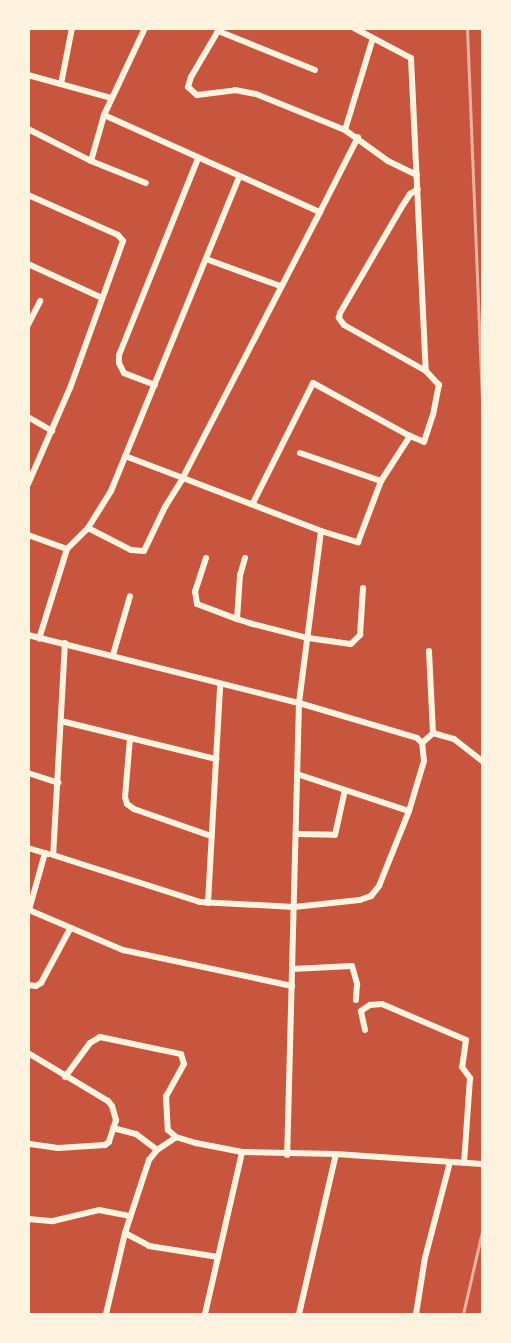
<!DOCTYPE html>
<style>
body{margin:0}
#map{position:relative;width:511px;height:1343px;overflow:hidden;background:#c8553d;font-family:Signika,sans-serif}
div>[style]{position:absolute}
.minor>*{height:6px;margin:-3px;padding:0 3px;transform-origin:3px;border-radius:3px;background:#fff3e0}
.rail>*{height:3px;margin:-1.5px;padding:0 1.5px;transform-origin:1.5px;border-radius:1.5px;background:#e9b49f}
span{translate:-50% -50%;white-space:nowrap;text-align:center;line-height:1.15;-webkit-text-stroke:4.5px #fff3e0;paint-order:stroke}
.frame{position:absolute;inset:0;border:30px solid #fff3e0;pointer-events:none}
</style>
<div id="map">
<div class="minor">
<div style="left:145px;top:28px;width:96px;rotate:115.2deg"></div>
<div style="left:104px;top:115px;width:237px;rotate:24.2deg"></div>
<div style="left:320px;top:212px;width:84px;rotate:-63.1deg"></div>
<div style="left:354px;top:28px;width:64px;rotate:27.8deg"></div>
<div style="left:411px;top:58px;width:313px;rotate:87.3deg"></div>
<div style="left:315px;top:70px;width:105px;rotate:-158.1deg"></div>
<div style="left:218px;top:31px;width:53px;rotate:120.4deg"></div>
<div style="left:191px;top:77px;width:10px;rotate:107deg"></div>
<div style="left:188px;top:87px;width:12px;rotate:42deg"></div>
<div style="left:197px;top:95px;width:38px;rotate:-7deg"></div>
<div style="left:235px;top:90px;width:21px;rotate:11deg"></div>
<div style="left:256px;top:94px;width:96px;rotate:22deg"></div>
<div style="left:345px;top:130px;width:53px;rotate:35.8deg"></div>
<div style="left:388px;top:161px;width:32px;rotate:26deg"></div>
<div style="left:28px;top:75px;width:86px;rotate:15.5deg"></div>
<div style="left:61px;top:84px;width:57px;rotate:-78.9deg"></div>
<div style="left:28px;top:129px;width:71px;rotate:26.9deg"></div>
<div style="left:91px;top:161px;width:48px;rotate:-74.2deg"></div>
<div style="left:345px;top:130px;width:96px;rotate:-73.1deg"></div>
<div style="left:91px;top:161px;width:59px;rotate:21.8deg"></div>
<div style="left:28px;top:195px;width:98px;rotate:24deg"></div>
<div style="left:118px;top:235px;width:8px;rotate:50deg"></div>
<div style="left:123px;top:241px;width:156px;rotate:109.8deg"></div>
<div style="left:70px;top:388px;width:105px;rotate:113.6deg"></div>
<div style="left:320px;top:212px;width:299px;rotate:117.3deg"></div>
<div style="left:183px;top:478px;width:148px;rotate:21deg"></div>
<div style="left:321px;top:531px;width:39px;rotate:17deg"></div>
<div style="left:358px;top:542px;width:65px;rotate:-69.3deg"></div>
<div style="left:381px;top:481px;width:54px;rotate:-57.2deg"></div>
<div style="left:410px;top:436px;width:15px;rotate:23deg"></div>
<div style="left:424px;top:442px;width:28px;rotate:-72deg"></div>
<div style="left:433px;top:415px;width:31px;rotate:-79deg"></div>
<div style="left:439px;top:385px;width:19px;rotate:-133deg"></div>
<div style="left:426px;top:371px;width:94px;rotate:-150.7deg"></div>
<div style="left:344px;top:325px;width:9px;rotate:-126deg"></div>
<div style="left:339px;top:318px;width:5px;rotate:-79deg"></div>
<div style="left:340px;top:313px;width:121px;rotate:-59.8deg"></div>
<div style="left:401px;top:208px;width:17px;rotate:-57deg"></div>
<div style="left:410px;top:194px;width:9px;rotate:-32deg"></div>
<div style="left:206px;top:259px;width:79px;rotate:20deg"></div>
<div style="left:28px;top:264px;width:81px;rotate:24.7deg"></div>
<div style="left:28px;top:325px;width:27px;rotate:-63deg"></div>
<div style="left:155px;top:385px;width:33px;rotate:-159deg"></div>
<div style="left:124px;top:373px;width:11px;rotate:-117deg"></div>
<div style="left:119px;top:363px;width:8px;rotate:-90deg"></div>
<div style="left:119px;top:355px;width:212px;rotate:-68.1deg"></div>
<div style="left:28px;top:417px;width:28px;rotate:30deg"></div>
<div style="left:300px;top:453px;width:86px;rotate:19.1deg"></div>
<div style="left:253px;top:503px;width:134px;rotate:-63.4deg"></div>
<div style="left:313px;top:383px;width:111px;rotate:28.7deg"></div>
<div style="left:88px;top:528px;width:48px;rotate:27.1deg"></div>
<div style="left:131px;top:550px;width:13px;rotate:4deg"></div>
<div style="left:144px;top:551px;width:49px;rotate:-64.5deg"></div>
<div style="left:165px;top:507px;width:34px;rotate:-58deg"></div>
<div style="left:183px;top:478px;width:62px;rotate:-159.2deg"></div>
<div style="left:321px;top:531px;width:173px;rotate:97.3deg"></div>
<div style="left:299px;top:703px;width:123px;rotate:16.5deg"></div>
<div style="left:417px;top:738px;width:7px;rotate:45deg"></div>
<div style="left:28px;top:535px;width:41px;rotate:19.7deg"></div>
<div style="left:67px;top:549px;width:94px;rotate:107.3deg"></div>
<div style="left:67px;top:549px;width:30px;rotate:-45deg"></div>
<div style="left:88px;top:528px;width:44px;rotate:-58.1deg"></div>
<div style="left:111px;top:491px;width:339px;rotate:-67.8deg"></div>
<div style="left:206px;top:558px;width:35px;rotate:108deg"></div>
<div style="left:195px;top:591px;width:13px;rotate:81deg"></div>
<div style="left:197px;top:604px;width:43px;rotate:20.6deg"></div>
<div style="left:245px;top:558px;width:18px;rotate:106deg"></div>
<div style="left:240px;top:575px;width:44px;rotate:93.9deg"></div>
<div style="left:237px;top:619px;width:13px;rotate:18deg"></div>
<div style="left:249px;top:623px;width:61px;rotate:14.3deg"></div>
<div style="left:308px;top:638px;width:43px;rotate:7.9deg"></div>
<div style="left:351px;top:644px;width:13px;rotate:-45deg"></div>
<div style="left:360px;top:635px;width:47px;rotate:-86.3deg"></div>
<div style="left:28px;top:635px;width:279px;rotate:14.1deg"></div>
<div style="left:299px;top:703px;width:452px;rotate:91.5deg"></div>
<div style="left:65px;top:643px;width:212px;rotate:93.2deg"></div>
<div style="left:53px;top:855px;width:154px;rotate:17.7deg"></div>
<div style="left:200px;top:902px;width:94px;rotate:3deg"></div>
<div style="left:294px;top:907px;width:66px;rotate:-6.1deg"></div>
<div style="left:360px;top:900px;width:12px;rotate:-20deg"></div>
<div style="left:371px;top:896px;width:13px;rotate:-51deg"></div>
<div style="left:379px;top:886px;width:81px;rotate:-68.2deg"></div>
<div style="left:409px;top:811px;width:52px;rotate:-73.3deg"></div>
<div style="left:424px;top:761px;width:18px;rotate:-96deg"></div>
<div style="left:422px;top:743px;width:15px;rotate:-42deg"></div>
<div style="left:433px;top:733px;width:82px;rotate:-92.8deg"></div>
<div style="left:113px;top:655px;width:61px;rotate:-73.9deg"></div>
<div style="left:61px;top:721px;width:160px;rotate:13.8deg"></div>
<div style="left:433px;top:733px;width:22px;rotate:16deg"></div>
<div style="left:454px;top:739px;width:36px;rotate:38deg"></div>
<div style="left:130px;top:738px;width:59px;rotate:94.8deg"></div>
<div style="left:125px;top:797px;width:7px;rotate:74deg"></div>
<div style="left:127px;top:804px;width:9px;rotate:36deg"></div>
<div style="left:134px;top:809px;width:82px;rotate:19.3deg"></div>
<div style="left:28px;top:773px;width:32px;rotate:18deg"></div>
<div style="left:297px;top:774px;width:118px;rotate:18.3deg"></div>
<div style="left:296px;top:834px;width:39px;rotate:1deg"></div>
<div style="left:335px;top:835px;width:46px;rotate:-77.5deg"></div>
<div style="left:28px;top:848px;width:21px;rotate:17deg"></div>
<div style="left:45px;top:853px;width:59px;rotate:105.7deg"></div>
<div style="left:29px;top:910px;width:102px;rotate:23.1deg"></div>
<div style="left:123px;top:950px;width:173px;rotate:12deg"></div>
<div style="left:208px;top:903px;width:218px;rotate:-86.8deg"></div>
<div style="left:292px;top:969px;width:60px;rotate:-2.9deg"></div>
<div style="left:352px;top:966px;width:19px;rotate:74deg"></div>
<div style="left:357px;top:984px;width:16px;rotate:94deg"></div>
<div style="left:28px;top:985px;width:8px;rotate:7deg"></div>
<div style="left:36px;top:986px;width:6px;rotate:-31deg"></div>
<div style="left:41px;top:983px;width:61px;rotate:-61.8deg"></div>
<div style="left:365px;top:1030px;width:19px;rotate:-102deg"></div>
<div style="left:361px;top:1011px;width:11px;rotate:-34deg"></div>
<div style="left:370px;top:1005px;width:12px;rotate:-5deg"></div>
<div style="left:382px;top:1004px;width:91px;rotate:23.2deg"></div>
<div style="left:466px;top:1040px;width:27px;rotate:98deg"></div>
<div style="left:462px;top:1067px;width:14px;rotate:54deg"></div>
<div style="left:470px;top:1078px;width:85px;rotate:94deg"></div>
<div style="left:28px;top:1053px;width:93px;rotate:31deg"></div>
<div style="left:108px;top:1101px;width:6px;rotate:51deg"></div>
<div style="left:112px;top:1106px;width:15px;rotate:74deg"></div>
<div style="left:116px;top:1120px;width:23px;rotate:108deg"></div>
<div style="left:109px;top:1142px;width:5px;rotate:143deg"></div>
<div style="left:105px;top:1145px;width:47px;rotate:176.3deg"></div>
<div style="left:58px;top:1148px;width:30px;rotate:-172deg"></div>
<div style="left:65px;top:1077px;width:42px;rotate:-53.7deg"></div>
<div style="left:90px;top:1043px;width:12px;rotate:-31deg"></div>
<div style="left:100px;top:1037px;width:83px;rotate:11.9deg"></div>
<div style="left:181px;top:1054px;width:10px;rotate:73deg"></div>
<div style="left:184px;top:1064px;width:37px;rotate:119deg"></div>
<div style="left:166px;top:1096px;width:34px;rotate:87deg"></div>
<div style="left:168px;top:1130px;width:11px;rotate:41deg"></div>
<div style="left:176px;top:1137px;width:21px;rotate:17deg"></div>
<div style="left:196px;top:1143px;width:47px;rotate:11.1deg"></div>
<div style="left:113px;top:1128px;width:24px;rotate:15deg"></div>
<div style="left:136px;top:1134px;width:26px;rotate:37deg"></div>
<div style="left:28px;top:1219px;width:25px;rotate:5deg"></div>
<div style="left:53px;top:1221px;width:47px;rotate:-13.4deg"></div>
<div style="left:99px;top:1210px;width:32px;rotate:11deg"></div>
<div style="left:125px;top:1233px;width:27px;rotate:28deg"></div>
<div style="left:149px;top:1246px;width:70px;rotate:9.1deg"></div>
<div style="left:106px;top:1314px;width:83px;rotate:-76.8deg"></div>
<div style="left:125px;top:1233px;width:77px;rotate:-71.8deg"></div>
<div style="left:149px;top:1160px;width:13px;rotate:-51deg"></div>
<div style="left:157px;top:1150px;width:23px;rotate:-34deg"></div>
<div style="left:205px;top:1314px;width:166px;rotate:-77.1deg"></div>
<div style="left:242px;top:1152px;width:94px;rotate:1.2deg"></div>
<div style="left:336px;top:1154px;width:146px;rotate:3.9deg"></div>
<div style="left:299px;top:1314px;width:164px;rotate:-77deg"></div>
<div style="left:416px;top:1314px;width:57px;rotate:-80.9deg"></div>
<div style="left:425px;top:1258px;width:99px;rotate:-75.4deg"></div>
</div>
<div class="rail">
<div style="left:467px;top:28px;width:376px;rotate:87.7deg"></div>
<div style="left:463px;top:1314px;width:84px;rotate:-77deg"></div>
</div>
<div class="frame"></div>
</div>
